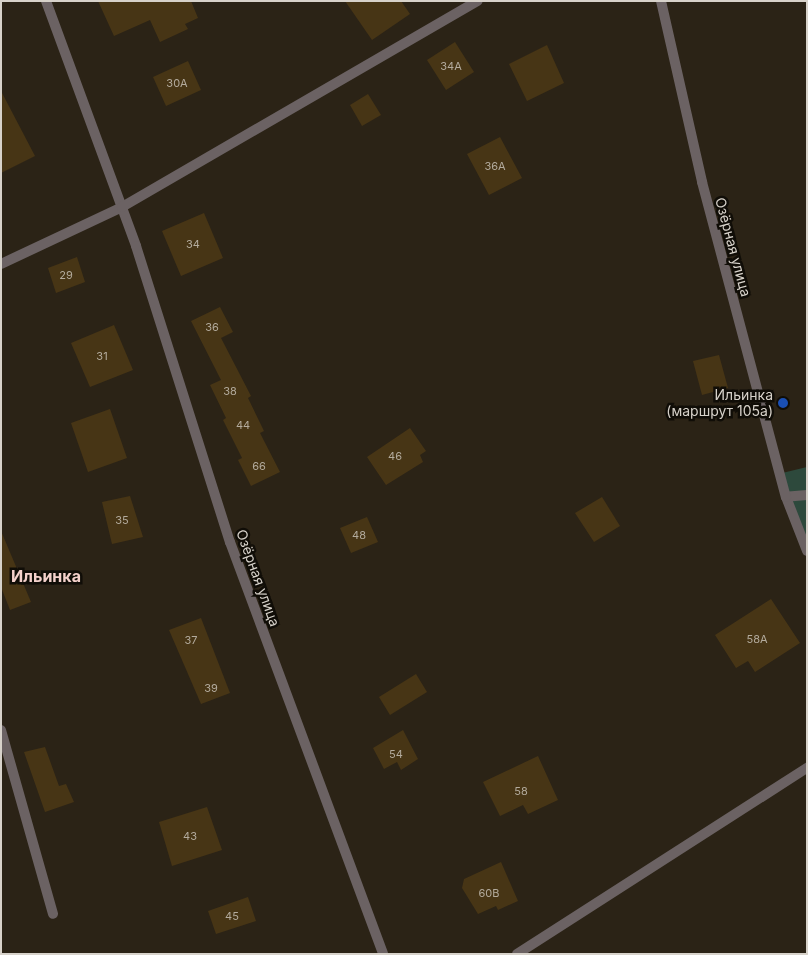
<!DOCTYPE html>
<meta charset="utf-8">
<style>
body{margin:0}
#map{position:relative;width:808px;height:955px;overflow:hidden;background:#2b2316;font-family:Inter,sans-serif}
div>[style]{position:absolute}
.green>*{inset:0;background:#2d493c}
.building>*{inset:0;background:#473515}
.lane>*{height:10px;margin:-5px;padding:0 5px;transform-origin:5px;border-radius:5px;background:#6b6263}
.street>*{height:10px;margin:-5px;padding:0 5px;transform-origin:5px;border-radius:5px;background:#6b6263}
.dots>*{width:14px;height:14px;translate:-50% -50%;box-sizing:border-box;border:2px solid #100d07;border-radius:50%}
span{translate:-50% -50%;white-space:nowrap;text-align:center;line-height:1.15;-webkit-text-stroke:5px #100d07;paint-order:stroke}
.number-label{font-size:11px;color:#b3ab9d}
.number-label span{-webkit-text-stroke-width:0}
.street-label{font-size:14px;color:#d7d2ca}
.poi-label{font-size:14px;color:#d7d2ca}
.right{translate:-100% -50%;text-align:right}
.quarter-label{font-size:16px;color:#f4d1cb;font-weight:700}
.frame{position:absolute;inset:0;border:2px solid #d7d2ca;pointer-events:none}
</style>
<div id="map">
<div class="green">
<div style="clip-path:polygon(807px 467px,807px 544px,778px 474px)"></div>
</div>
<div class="building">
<div style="clip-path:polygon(98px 1px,191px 1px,198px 18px,185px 24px,188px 29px,160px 42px,150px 20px,114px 36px)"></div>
<div style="clip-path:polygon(345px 1px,401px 1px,410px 14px,372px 40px)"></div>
<div style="clip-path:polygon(455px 42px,474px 72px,446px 90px,427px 60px)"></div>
<div style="clip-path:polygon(547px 45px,564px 83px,527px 101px,509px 64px)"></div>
<div style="clip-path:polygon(188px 61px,201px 90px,166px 106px,153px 77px)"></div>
<div style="clip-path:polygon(1px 91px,35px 156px,1px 173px)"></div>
<div style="clip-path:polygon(368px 94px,381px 115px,362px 126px,350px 105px)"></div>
<div style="clip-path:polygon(500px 137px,522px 178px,489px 195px,467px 154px)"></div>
<div style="clip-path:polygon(204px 213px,223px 258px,181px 276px,162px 231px)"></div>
<div style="clip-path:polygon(77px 257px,85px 282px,56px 293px,48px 268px)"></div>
<div style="clip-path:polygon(220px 307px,233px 332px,221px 338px,251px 396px,248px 398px,264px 431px,260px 433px,280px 472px,251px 486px,238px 460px,242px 458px,223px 420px,226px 418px,210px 385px,221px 380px,191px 321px)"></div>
<div style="clip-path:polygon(114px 325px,133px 370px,90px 387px,71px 343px)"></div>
<div style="clip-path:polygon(719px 355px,728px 388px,702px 395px,693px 361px)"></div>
<div style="clip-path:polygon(110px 409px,127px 458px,88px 472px,71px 423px)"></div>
<div style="clip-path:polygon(410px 428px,426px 451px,420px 455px,423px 462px,386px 485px,367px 457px)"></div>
<div style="clip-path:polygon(130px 496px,143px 537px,112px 544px,102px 502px)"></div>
<div style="clip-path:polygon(602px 497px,620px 526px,594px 542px,575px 513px)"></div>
<div style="clip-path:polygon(367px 517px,378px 542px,351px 553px,340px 528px)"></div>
<div style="clip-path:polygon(1px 531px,31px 602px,10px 610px,1px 587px)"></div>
<div style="clip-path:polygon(771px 599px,800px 643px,755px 672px,748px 661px,736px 668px,715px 635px)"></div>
<div style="clip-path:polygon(201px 618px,230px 693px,201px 704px,169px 630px)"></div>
<div style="clip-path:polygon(416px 674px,427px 692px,390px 715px,379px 697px)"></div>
<div style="clip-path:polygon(403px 730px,418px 759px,401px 770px,397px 762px,384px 769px,373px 748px)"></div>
<div style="clip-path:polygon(45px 747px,59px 786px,66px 784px,74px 802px,45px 812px,24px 752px)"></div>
<div style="clip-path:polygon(538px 756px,558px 800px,528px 814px,523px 805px,500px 816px,483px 782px)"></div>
<div style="clip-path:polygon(207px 807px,222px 850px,172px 866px,159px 822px)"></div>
<div style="clip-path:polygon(501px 862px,518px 901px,498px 910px,496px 906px,478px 914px,462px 888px,464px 879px)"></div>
<div style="clip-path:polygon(248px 897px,256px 921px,216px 934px,208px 911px)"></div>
</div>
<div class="lane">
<div style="left:1px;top:264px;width:134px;rotate:-25.2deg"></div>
<div style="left:807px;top:495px;width:21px;rotate:175deg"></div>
<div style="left:786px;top:497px;width:58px;rotate:68.7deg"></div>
<div style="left:1px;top:730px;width:191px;rotate:74.2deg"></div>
<div style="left:517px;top:954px;width:345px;rotate:-32.7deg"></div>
</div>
<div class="street">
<div style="left:46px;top:1px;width:261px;rotate:69.8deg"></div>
<div style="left:136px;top:246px;width:311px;rotate:72.4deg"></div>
<div style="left:230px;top:542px;width:439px;rotate:69.6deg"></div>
<div style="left:661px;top:1px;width:186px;rotate:77.2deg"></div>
<div style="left:702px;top:182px;width:326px;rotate:75.1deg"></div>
<div style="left:122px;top:207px;width:411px;rotate:-30.1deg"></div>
</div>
<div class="dots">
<div style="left:783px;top:403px;background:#1a4fb4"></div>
</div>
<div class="number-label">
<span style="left:451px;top:66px">34А</span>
<span style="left:177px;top:83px">30А</span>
<span style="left:495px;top:166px">36А</span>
<span style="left:193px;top:244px">34</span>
<span style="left:66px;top:275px">29</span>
<span style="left:212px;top:327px">36</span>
<span style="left:102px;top:356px">31</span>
<span style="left:230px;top:391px">38</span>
<span style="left:243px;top:425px">44</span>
<span style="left:395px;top:456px">46</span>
<span style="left:259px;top:466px">66</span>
<span style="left:122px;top:520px">35</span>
<span style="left:359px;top:535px">48</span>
<span style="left:757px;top:639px">58А</span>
<span style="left:191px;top:640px">37</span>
<span style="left:211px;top:688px">39</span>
<span style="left:396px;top:754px">54</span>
<span style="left:521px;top:791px">58</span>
<span style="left:190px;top:836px">43</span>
<span style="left:489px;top:893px">60В</span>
<span style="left:232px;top:916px">45</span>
</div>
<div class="street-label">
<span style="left:733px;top:247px;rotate:75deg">Озёрная улица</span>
<span style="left:258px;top:578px;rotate:70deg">Озёрная улица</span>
</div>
<div class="poi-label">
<span class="right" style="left:773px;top:403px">Ильинка<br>(маршрут 105а)</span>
</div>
<div class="quarter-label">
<span style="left:46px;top:576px">Ильинка</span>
</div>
<div class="frame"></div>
</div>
